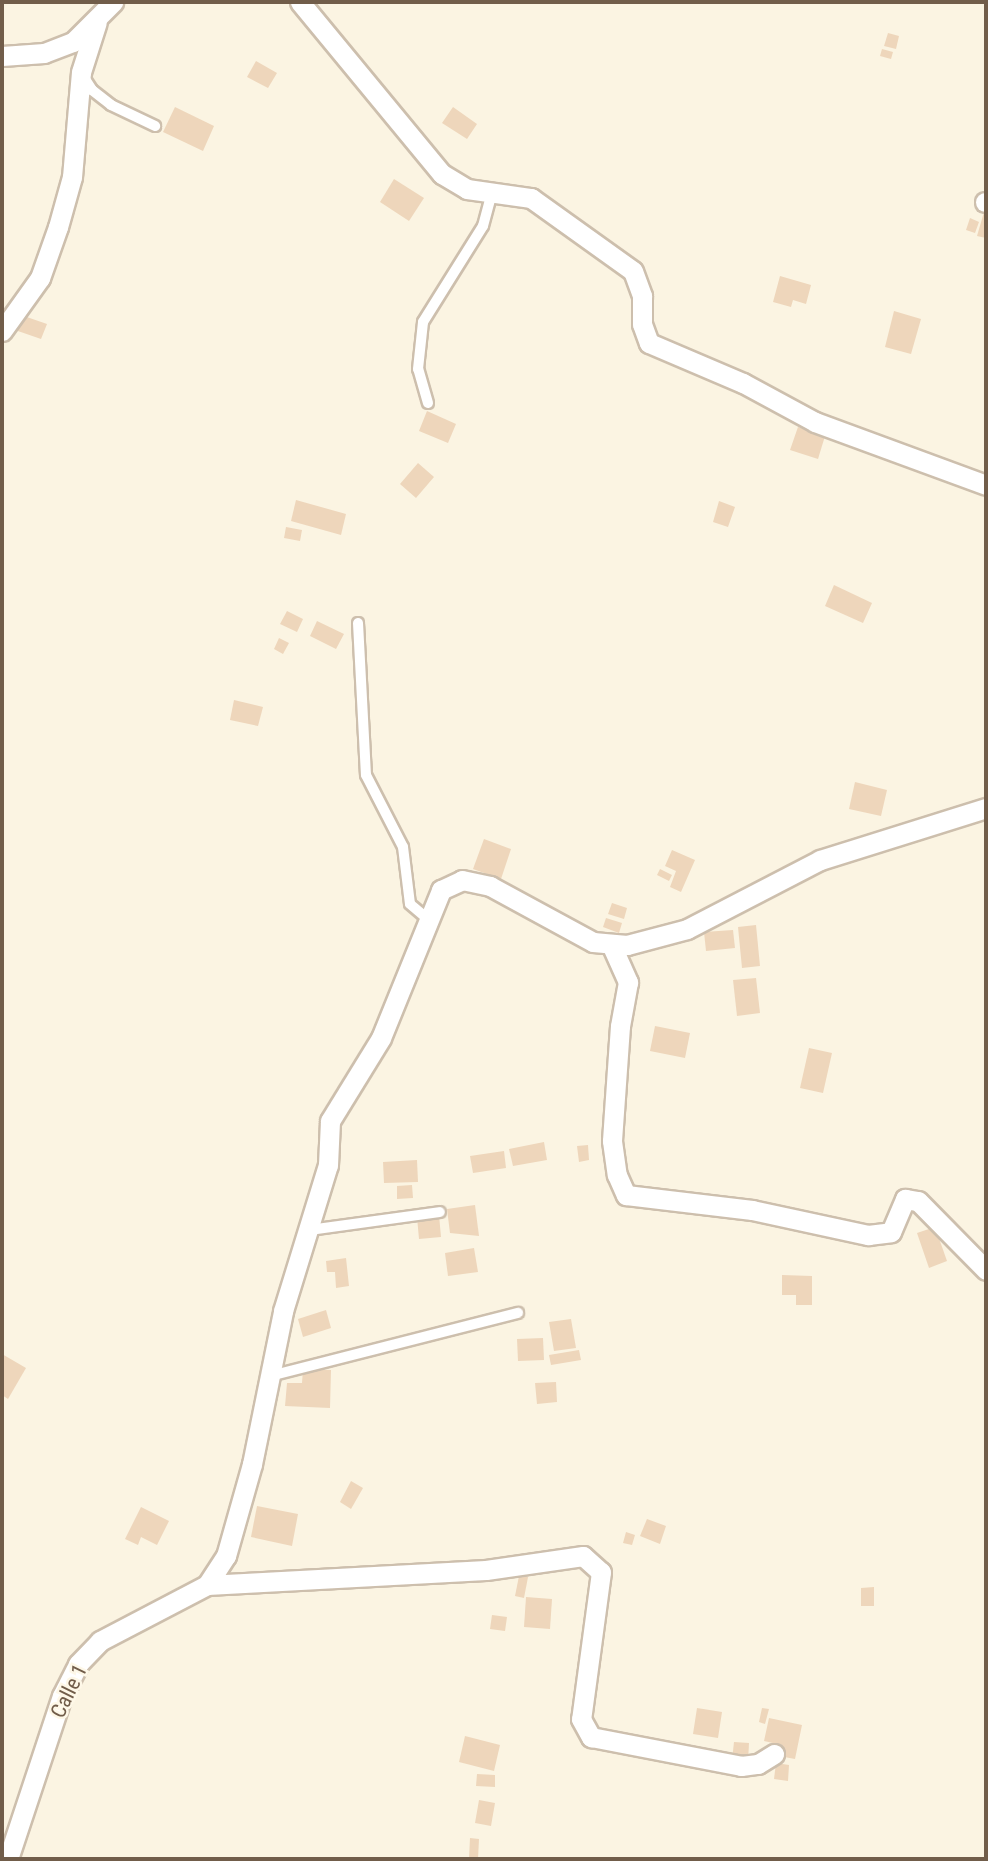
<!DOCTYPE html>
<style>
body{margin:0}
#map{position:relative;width:988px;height:1861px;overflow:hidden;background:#fbf4e2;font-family:"Roboto Condensed",sans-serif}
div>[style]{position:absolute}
.building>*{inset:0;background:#eed6bb}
.roads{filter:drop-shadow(2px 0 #cdbfad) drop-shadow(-2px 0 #cdbfad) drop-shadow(0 2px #cdbfad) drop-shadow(0 -2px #cdbfad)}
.lane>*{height:10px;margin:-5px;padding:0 5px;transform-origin:5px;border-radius:5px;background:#fff}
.street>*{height:19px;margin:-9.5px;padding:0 9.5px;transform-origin:9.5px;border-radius:9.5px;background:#fff}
span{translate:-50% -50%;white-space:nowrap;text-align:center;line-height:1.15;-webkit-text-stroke:5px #fef8e8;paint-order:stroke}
.street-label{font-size:21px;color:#715d4a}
.frame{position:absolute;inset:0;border:4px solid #715d4a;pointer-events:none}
</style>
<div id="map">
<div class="building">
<div style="clip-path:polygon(888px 33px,899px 36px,896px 49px,884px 46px)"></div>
<div style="clip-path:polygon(882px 49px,893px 52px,891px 59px,880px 56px)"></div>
<div style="clip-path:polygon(256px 61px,277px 73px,268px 88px,247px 77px)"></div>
<div style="clip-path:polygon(175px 107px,214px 126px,203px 151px,163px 132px)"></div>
<div style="clip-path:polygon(453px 107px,477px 124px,467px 139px,442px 123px)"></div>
<div style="clip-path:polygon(394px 179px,424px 198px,409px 221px,380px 202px)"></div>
<div style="clip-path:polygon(984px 212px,986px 213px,986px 238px,977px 236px)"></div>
<div style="clip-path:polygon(970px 218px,979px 222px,975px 233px,966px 230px)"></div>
<div style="clip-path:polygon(780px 276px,811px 285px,806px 304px,793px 300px,791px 307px,773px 302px)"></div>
<div style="clip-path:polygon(894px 311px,921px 319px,911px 354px,885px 347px)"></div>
<div style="clip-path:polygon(21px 315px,47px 324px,41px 339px,15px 330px)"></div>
<div style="clip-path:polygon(427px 411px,456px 424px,448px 443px,419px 431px)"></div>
<div style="clip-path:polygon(798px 427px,825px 436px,818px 459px,790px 450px)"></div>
<div style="clip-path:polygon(418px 463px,434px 477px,416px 498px,400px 484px)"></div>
<div style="clip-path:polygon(296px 500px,346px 514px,341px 535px,291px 521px)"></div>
<div style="clip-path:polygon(719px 501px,735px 507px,728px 527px,713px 522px)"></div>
<div style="clip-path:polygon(286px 527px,302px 530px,300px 541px,284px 538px)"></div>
<div style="clip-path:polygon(834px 585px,872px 603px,863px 623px,825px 606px)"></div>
<div style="clip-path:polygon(287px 611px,303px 619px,297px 632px,280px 624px)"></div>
<div style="clip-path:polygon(317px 621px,344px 634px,336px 649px,310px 636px)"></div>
<div style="clip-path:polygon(279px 638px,289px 643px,283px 654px,274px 649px)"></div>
<div style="clip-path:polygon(234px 700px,263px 707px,258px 726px,230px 720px)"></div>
<div style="clip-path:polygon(855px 782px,887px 790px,881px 816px,849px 809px)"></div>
<div style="clip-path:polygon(484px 839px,511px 849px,501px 879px,473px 869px)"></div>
<div style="clip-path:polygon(672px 850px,695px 860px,681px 892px,670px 887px,676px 871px,665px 866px)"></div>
<div style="clip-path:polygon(660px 869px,672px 875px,669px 881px,657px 875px)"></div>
<div style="clip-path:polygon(612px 903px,627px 908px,624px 919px,608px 914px)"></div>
<div style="clip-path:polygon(606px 918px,622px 923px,619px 933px,603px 927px)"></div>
<div style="clip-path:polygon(756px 925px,760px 966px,742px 968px,738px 927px)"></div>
<div style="clip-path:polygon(733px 930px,735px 948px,706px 951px,704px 932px)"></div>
<div style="clip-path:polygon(756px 978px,760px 1013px,737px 1016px,733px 980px)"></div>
<div style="clip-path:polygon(655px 1026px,690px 1033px,685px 1058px,650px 1051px)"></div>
<div style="clip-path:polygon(809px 1048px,832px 1053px,823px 1093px,800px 1088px)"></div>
<div style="clip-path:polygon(544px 1142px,547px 1160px,513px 1166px,509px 1149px)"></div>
<div style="clip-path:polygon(588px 1145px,589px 1160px,579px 1162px,577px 1146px)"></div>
<div style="clip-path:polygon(504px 1151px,506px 1168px,473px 1173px,470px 1156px)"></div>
<div style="clip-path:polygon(417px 1160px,418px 1182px,384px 1183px,383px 1162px)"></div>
<div style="clip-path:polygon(412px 1185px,413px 1198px,397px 1199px,397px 1186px)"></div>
<div style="clip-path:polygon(475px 1205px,479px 1236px,450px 1233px,447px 1209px)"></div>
<div style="clip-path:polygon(439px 1215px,441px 1237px,419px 1239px,417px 1217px)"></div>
<div style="clip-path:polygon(935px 1227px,947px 1261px,929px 1268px,917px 1233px)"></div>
<div style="clip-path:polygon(474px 1248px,478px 1272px,448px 1276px,445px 1253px)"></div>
<div style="clip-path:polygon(346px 1258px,349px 1286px,336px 1288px,335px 1272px,327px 1272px,326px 1261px)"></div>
<div style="clip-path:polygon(782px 1275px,812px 1276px,812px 1305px,796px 1305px,796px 1295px,782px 1295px)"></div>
<div style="clip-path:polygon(326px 1310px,331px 1328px,303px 1337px,298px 1319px)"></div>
<div style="clip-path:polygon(571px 1319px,576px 1348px,554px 1351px,549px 1322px)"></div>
<div style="clip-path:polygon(543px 1338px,544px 1360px,518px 1361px,517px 1339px)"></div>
<div style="clip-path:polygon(579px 1350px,581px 1360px,551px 1365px,549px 1355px)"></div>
<div style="clip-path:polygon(2px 1354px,26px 1368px,8px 1399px,2px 1395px)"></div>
<div style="clip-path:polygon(303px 1369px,331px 1370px,330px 1408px,285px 1406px,287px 1383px,302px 1383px)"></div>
<div style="clip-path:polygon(556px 1382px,557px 1402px,537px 1404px,535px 1383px)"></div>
<div style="clip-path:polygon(351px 1481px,363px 1488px,351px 1509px,340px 1502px)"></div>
<div style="clip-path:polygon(257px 1506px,298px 1514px,292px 1546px,251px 1537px)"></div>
<div style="clip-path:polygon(141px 1507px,169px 1521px,157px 1545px,141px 1537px,138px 1545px,125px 1539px)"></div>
<div style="clip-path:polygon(647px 1519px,666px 1526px,660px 1544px,640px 1536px)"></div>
<div style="clip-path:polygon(626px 1532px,635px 1535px,632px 1545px,623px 1543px)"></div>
<div style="clip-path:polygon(519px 1576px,528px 1577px,524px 1598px,515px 1596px)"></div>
<div style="clip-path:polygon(874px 1587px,874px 1606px,861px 1606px,861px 1588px)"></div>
<div style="clip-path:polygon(526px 1597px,552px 1599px,550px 1629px,524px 1627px)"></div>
<div style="clip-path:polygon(492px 1615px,507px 1617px,505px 1631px,490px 1629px)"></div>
<div style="clip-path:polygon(697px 1708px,722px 1712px,718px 1738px,693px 1734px)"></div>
<div style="clip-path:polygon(762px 1708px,769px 1709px,765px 1724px,759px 1722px)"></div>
<div style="clip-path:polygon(769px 1718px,802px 1725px,795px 1759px,779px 1756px,782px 1745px,764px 1741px)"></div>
<div style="clip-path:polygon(465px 1736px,500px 1745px,494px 1771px,459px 1762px)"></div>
<div style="clip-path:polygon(734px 1742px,749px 1743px,748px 1762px,732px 1760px)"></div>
<div style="clip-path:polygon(776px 1763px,789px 1765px,788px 1781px,774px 1779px)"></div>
<div style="clip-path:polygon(477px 1774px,495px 1775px,495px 1787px,476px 1786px)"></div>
<div style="clip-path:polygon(479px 1800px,495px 1803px,491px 1826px,475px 1823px)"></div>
<div style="clip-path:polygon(470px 1838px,479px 1839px,478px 1859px,469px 1859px)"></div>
</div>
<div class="roads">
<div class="lane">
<div style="left:83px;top:76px;width:17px;rotate:57deg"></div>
<div style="left:92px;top:90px;width:24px;rotate:38deg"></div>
<div style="left:111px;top:105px;width:49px;rotate:25.5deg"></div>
<div style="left:428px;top:403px;width:35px;rotate:-106deg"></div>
<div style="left:418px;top:369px;width:47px;rotate:-83.9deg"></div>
<div style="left:423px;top:322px;width:113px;rotate:-58deg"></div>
<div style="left:483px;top:226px;width:34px;rotate:-75deg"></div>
<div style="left:358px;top:623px;width:152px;rotate:87deg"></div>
<div style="left:366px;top:775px;width:81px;rotate:62.8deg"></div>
<div style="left:403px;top:847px;width:57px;rotate:83deg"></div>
<div style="left:410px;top:904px;width:25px;rotate:40deg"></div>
<div style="left:309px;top:1230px;width:132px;rotate:-7.8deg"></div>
<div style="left:270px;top:1376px;width:256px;rotate:-14.3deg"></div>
</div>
<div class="street">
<div style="left:300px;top:2px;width:223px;rotate:50.5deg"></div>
<div style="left:442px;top:174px;width:29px;rotate:31deg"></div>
<div style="left:467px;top:189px;width:65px;rotate:8deg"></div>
<div style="left:531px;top:198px;width:125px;rotate:35.6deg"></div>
<div style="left:633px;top:271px;width:27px;rotate:70deg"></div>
<div style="left:642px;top:296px;width:28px;rotate:90deg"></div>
<div style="left:642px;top:324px;width:20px;rotate:70deg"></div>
<div style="left:649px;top:343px;width:102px;rotate:23.1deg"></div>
<div style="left:743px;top:383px;width:82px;rotate:28.4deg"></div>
<div style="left:815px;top:422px;width:182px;rotate:20.2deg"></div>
<div style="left:2px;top:56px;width:42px;rotate:-4.1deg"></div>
<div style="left:44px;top:53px;width:31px;rotate:-21deg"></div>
<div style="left:73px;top:42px;width:57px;rotate:-45deg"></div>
<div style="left:985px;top:202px;width:1px"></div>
<div style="left:2px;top:331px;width:65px;rotate:-54.4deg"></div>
<div style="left:40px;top:278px;width:54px;rotate:-70.6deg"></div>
<div style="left:58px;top:227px;width:52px;rotate:-74.4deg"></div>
<div style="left:72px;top:177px;width:105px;rotate:-85.1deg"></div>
<div style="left:81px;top:72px;width:52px;rotate:-72.3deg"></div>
<div style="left:611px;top:944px;width:42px;rotate:65.9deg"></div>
<div style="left:628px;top:982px;width:45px;rotate:100.3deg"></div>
<div style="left:620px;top:1026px;width:115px;rotate:94deg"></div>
<div style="left:612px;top:1141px;width:34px;rotate:82deg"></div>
<div style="left:617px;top:1175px;width:22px;rotate:66deg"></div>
<div style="left:626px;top:1195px;width:127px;rotate:6.8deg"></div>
<div style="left:752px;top:1210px;width:119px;rotate:12.2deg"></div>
<div style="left:868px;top:1235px;width:23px;rotate:-7deg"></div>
<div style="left:891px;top:1232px;width:36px;rotate:-67deg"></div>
<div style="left:905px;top:1199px;width:13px;rotate:9deg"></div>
<div style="left:918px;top:1201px;width:97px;rotate:45.4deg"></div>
<div style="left:207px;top:1585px;width:35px;rotate:-57deg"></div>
<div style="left:226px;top:1556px;width:96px;rotate:-74.2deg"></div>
<div style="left:252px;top:1464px;width:156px;rotate:-78.5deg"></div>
<div style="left:283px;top:1311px;width:153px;rotate:-72.9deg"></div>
<div style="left:328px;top:1165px;width:44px;rotate:-87.4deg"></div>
<div style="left:330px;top:1121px;width:97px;rotate:-58.4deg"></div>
<div style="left:381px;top:1038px;width:160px;rotate:-67.9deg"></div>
<div style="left:441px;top:890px;width:23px;rotate:-25deg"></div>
<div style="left:462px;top:880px;width:29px;rotate:12deg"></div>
<div style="left:490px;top:886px;width:117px;rotate:28.5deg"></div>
<div style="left:593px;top:942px;width:34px;rotate:5deg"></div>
<div style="left:627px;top:945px;width:62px;rotate:-14.9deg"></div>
<div style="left:687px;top:929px;width:150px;rotate:-27.4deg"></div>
<div style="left:820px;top:860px;width:174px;rotate:-17.4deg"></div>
<div style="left:8px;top:1859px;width:172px;rotate:-71.7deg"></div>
<div style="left:62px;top:1696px;width:36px;rotate:-63deg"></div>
<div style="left:78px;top:1664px;width:32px;rotate:-46deg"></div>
<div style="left:100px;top:1641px;width:121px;rotate:-27.6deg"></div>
<div style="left:207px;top:1585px;width:279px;rotate:-3.1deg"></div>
<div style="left:486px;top:1570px;width:98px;rotate:-8.2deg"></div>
<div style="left:583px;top:1556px;width:24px;rotate:42deg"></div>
<div style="left:601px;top:1572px;width:148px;rotate:97.7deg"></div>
<div style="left:581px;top:1719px;width:21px;rotate:61deg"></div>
<div style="left:591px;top:1737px;width:153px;rotate:10.9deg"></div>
<div style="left:741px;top:1766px;width:17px;rotate:-7deg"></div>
<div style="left:758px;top:1764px;width:19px;rotate:-32deg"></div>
</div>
</div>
<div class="street-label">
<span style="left:69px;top:1691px;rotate:-64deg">Calle 1</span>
</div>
<div class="frame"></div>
</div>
